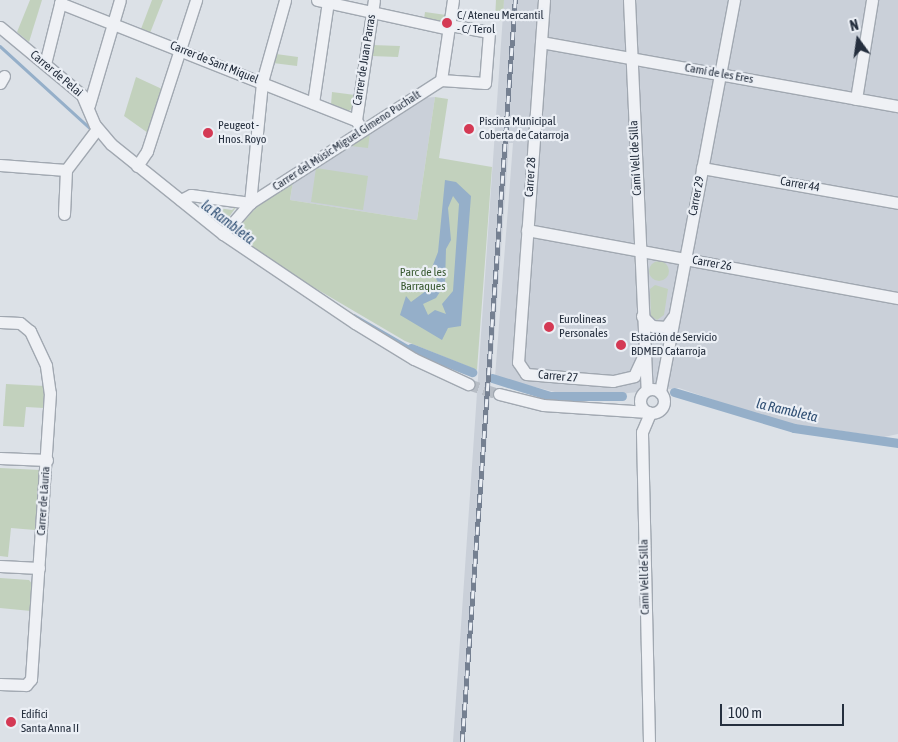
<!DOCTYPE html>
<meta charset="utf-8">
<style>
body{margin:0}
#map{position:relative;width:898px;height:742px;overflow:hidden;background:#dce1e7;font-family:"Asap Condensed",sans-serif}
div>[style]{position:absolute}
.built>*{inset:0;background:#cad0d9}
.green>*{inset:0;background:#c2d1bd}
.round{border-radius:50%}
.water>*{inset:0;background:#95afc9}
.stream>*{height:2.5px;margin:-1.25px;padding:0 1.25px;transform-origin:1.25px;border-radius:1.25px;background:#95afc9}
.canal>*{height:9px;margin:-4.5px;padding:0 4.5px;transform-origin:4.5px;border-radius:4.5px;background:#95afc9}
.minor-tunnel>*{height:11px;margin-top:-5.5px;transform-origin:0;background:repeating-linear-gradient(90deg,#b7bdc5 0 11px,transparent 0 16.5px)}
.roads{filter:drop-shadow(1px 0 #a1a8b1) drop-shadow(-1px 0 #a1a8b1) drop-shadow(0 1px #a1a8b1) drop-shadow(0 -1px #a1a8b1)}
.minor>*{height:11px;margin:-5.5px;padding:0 5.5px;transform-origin:5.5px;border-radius:5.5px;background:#eff1f5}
.minor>.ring{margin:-5.5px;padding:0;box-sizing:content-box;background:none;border:11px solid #eff1f5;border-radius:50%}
.rail>*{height:4.5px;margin-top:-2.25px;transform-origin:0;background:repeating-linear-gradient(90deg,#ebeff5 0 8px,#758091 0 16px);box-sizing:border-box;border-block:1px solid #758091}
.dots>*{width:14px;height:14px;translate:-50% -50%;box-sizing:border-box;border:2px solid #ebeff5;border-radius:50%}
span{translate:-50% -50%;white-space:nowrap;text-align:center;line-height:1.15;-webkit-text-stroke:4.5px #ebeff5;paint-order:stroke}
.poi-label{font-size:12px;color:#252f3e}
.left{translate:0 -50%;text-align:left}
.street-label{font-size:12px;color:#252f3e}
.park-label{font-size:12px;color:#3a5a32}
.water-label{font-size:14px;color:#2e4e73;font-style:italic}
.north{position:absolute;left:833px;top:15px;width:50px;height:50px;-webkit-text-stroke:4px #ebeff5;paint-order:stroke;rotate:346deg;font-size:14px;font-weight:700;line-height:20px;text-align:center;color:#252f3e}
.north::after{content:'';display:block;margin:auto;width:18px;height:22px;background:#252f3e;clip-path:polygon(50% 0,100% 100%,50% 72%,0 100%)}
.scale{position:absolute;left:720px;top:704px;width:124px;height:22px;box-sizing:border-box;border:2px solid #252f3e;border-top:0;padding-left:6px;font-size:15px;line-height:18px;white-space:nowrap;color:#252f3e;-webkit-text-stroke:4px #ebeff5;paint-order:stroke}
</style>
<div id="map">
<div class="built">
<div style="clip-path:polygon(504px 0,898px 0,898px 434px,884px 437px,778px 422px,679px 388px,608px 395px,559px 393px,495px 377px,513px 143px,509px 143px,464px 742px,453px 742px)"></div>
<div style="clip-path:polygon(435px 97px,417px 220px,290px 200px,293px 181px,423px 98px)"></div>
</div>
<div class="green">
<div style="clip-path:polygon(30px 0,42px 0,29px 42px,17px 32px)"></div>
<div style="clip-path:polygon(152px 0,163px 0,150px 33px,141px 29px)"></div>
<div style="clip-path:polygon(496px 0,504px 0,503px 21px,495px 20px)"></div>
<div style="clip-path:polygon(425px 12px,446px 15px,445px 24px,424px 19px)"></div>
<div style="clip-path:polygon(372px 45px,400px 46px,398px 57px,371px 56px)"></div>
<div style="clip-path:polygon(276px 54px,298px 57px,297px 66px,273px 63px)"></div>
<div style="clip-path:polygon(136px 77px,162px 89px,148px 133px,124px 116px)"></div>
<div style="clip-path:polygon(332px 92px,355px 95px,353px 108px,347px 112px,331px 105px)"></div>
<div style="clip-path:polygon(435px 97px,448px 99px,439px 158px,492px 167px,477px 370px,405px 341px,274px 264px,233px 234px,262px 201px,293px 181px,290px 200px,417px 220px)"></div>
<div style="clip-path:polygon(370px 133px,368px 148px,351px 146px)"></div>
<div style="clip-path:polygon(316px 168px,368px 176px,363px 210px,311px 202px)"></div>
<div style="clip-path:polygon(239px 203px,224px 224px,202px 210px,204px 206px,232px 210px)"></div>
<div class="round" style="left:649px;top:261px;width:20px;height:20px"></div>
<div style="clip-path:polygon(655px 285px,668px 289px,664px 315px,657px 320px,651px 316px,650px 289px)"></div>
<div style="clip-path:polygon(6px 384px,45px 386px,44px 408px,26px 407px,24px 427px,3px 426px)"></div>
<div style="clip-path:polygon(0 468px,40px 470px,35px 530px,11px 528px,8px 557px,0 556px)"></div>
<div style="clip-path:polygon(0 578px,29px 580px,33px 585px,31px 611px,0 608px)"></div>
</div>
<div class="water">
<div style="clip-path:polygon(evenodd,445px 180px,456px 182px,471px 196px,461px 326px,448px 328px,442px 340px,400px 315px,406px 296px,411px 302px,438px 282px,431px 270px,438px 252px,445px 180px,453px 196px,459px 204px,453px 291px,442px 304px,446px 314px,435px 310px,428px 315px,423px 304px,436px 298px,445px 284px,446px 249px,451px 240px,448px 208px,453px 196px)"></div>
</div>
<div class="stream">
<div style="left:0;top:46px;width:123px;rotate:42.4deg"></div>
<div style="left:354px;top:315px;width:66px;rotate:30.1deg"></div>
</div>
<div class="canal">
<div style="left:411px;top:348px;width:66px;rotate:21.5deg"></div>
<div style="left:492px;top:378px;width:61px;rotate:17.2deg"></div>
<div style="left:550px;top:396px;width:72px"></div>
<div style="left:674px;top:392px;width:125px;rotate:16.7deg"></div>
<div style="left:794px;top:428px;width:105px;rotate:8.2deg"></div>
</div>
<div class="minor-tunnel">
<div style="left:468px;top:384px;width:33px;rotate:18deg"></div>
</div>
<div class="roads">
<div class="minor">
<div style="left:317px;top:0;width:135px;rotate:12.4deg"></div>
<div style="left:544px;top:0;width:363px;rotate:94.1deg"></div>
<div style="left:518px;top:362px;width:14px;rotate:56deg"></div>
<div style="left:526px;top:374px;width:87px;rotate:4.6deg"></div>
<div style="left:613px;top:381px;width:22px;rotate:-13deg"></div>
<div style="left:634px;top:376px;width:26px;rotate:-65deg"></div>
<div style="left:629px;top:0;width:390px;rotate:87.4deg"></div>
<div style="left:60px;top:3px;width:318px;rotate:21.6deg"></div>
<div style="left:356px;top:120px;width:12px;rotate:59deg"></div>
<div style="left:0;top:27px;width:107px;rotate:39.7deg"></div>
<div style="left:82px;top:95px;width:33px;rotate:67deg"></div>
<div style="left:95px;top:125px;width:25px;rotate:50deg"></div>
<div style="left:111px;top:144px;width:144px;rotate:38.8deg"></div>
<div style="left:223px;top:234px;width:159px;rotate:34deg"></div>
<div style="left:355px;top:323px;width:69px;rotate:31.4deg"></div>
<div style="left:414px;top:359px;width:60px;rotate:24.8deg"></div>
<div style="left:541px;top:42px;width:363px;rotate:10.2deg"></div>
<div style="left:45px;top:64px;width:66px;rotate:-76deg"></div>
<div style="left:441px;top:80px;width:81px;rotate:-81.5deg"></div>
<div style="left:0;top:83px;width:8px;rotate:-60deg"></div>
<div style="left:856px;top:99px;width:100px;rotate:-80.8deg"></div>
<div style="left:313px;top:103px;width:102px;rotate:-81.6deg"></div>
<div style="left:89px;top:105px;width:109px;rotate:-73.6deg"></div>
<div style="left:356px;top:120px;width:121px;rotate:-81.5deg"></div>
<div style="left:0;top:165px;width:66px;rotate:4.3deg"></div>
<div style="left:137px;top:166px;width:18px;rotate:-56deg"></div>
<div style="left:147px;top:151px;width:159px;rotate:-72deg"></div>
<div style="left:702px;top:168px;width:199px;rotate:10.1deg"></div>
<div style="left:181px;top:200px;width:11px;rotate:-27deg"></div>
<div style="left:191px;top:195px;width:60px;rotate:7.7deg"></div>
<div style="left:250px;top:203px;width:122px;rotate:-84.3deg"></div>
<div style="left:262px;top:82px;width:85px;rotate:-74.3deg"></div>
<div style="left:64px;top:214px;width:44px;rotate:-87.4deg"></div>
<div style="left:66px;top:170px;width:51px;rotate:-52.9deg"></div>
<div style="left:527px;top:230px;width:377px;rotate:10.4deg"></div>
<div style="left:223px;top:234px;width:41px;rotate:-48.9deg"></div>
<div style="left:250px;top:203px;width:227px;rotate:-32.8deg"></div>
<div style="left:441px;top:80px;width:44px;rotate:3.9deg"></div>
<div style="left:485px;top:83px;width:51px;rotate:-85.5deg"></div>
<div style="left:489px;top:32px;width:41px;rotate:-170.1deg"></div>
<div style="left:642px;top:316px;width:14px;rotate:45deg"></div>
<div style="left:652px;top:326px;width:14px;rotate:4deg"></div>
<div style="left:666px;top:327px;width:12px;rotate:-55deg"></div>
<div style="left:0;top:322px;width:20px;rotate:3deg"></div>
<div style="left:20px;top:323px;width:13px;rotate:39deg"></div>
<div style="left:30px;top:331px;width:38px;rotate:65deg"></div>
<div style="left:46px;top:366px;width:27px;rotate:82deg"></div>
<div style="left:50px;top:393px;width:287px;rotate:93.8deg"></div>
<div style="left:31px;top:679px;width:8px;rotate:130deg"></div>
<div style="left:26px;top:685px;width:26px;rotate:-178deg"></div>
<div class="ring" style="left:640px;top:389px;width:13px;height:13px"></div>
<div style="left:660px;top:392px;width:399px;rotate:-79.3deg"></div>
<div style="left:499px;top:394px;width:45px;rotate:14deg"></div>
<div style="left:543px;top:405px;width:105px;rotate:3.8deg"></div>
<div style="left:0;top:458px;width:47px;rotate:2.4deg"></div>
<div style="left:0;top:566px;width:39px;rotate:3deg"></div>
<div style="left:649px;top:742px;width:310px;rotate:-91.3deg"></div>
<div style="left:642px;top:432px;width:21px;rotate:-67deg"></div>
</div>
</div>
<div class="rail">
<div style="left:462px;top:742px;width:744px;rotate:-85.91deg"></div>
</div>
<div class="dots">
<div style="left:447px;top:23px;background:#d43954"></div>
<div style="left:469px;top:129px;background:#d43954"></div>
<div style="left:208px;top:133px;background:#d43954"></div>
<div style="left:549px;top:327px;background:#d43954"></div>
<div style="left:621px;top:345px;background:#d43954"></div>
<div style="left:11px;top:722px;background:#d43954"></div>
</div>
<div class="poi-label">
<span class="left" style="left:457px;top:23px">C/ Ateneu Mercantil<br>- C/ Terol</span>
<span class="left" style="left:479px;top:129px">Piscina Municipal<br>Coberta de Catarroja</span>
<span class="left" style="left:218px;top:133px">Peugeot -<br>Hnos. Royo</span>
<span class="left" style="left:559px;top:327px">Eurolineas<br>Personales</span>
<span class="left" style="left:631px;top:345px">Estación de Servicio<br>BDMED Catarroja</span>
<span class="left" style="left:21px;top:722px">Edifici<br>Santa Anna II</span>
</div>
<div class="street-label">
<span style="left:365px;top:60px;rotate:-81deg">Carrer de Juan Parras</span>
<span style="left:214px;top:63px;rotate:22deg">Carrer de Sant Miquel</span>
<span style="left:56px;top:74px;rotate:40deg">Carrer de Pelai</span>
<span style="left:719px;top:74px;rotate:10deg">Camí de les Eres</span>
<span style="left:347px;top:141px;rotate:-33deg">Carrer del Músic Miguel Gimeno Puchalt</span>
<span style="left:636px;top:158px;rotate:-93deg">Camí Vell de Silla</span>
<span style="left:531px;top:177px;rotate:-86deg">Carrer 28</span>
<span style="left:800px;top:185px;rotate:10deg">Carrer 44</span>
<span style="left:697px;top:196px;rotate:-79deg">Carrer 29</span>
<span style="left:712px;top:264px;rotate:10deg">Carrer 26</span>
<span style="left:558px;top:377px;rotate:5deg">Carrer 27</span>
<span style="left:44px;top:501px;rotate:-86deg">Carrer de Làuria</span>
<span style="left:645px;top:577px;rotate:-91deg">Camí Vell de Silla</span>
</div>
<div class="park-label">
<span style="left:423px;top:280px">Parc de les<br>Barraques</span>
</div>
<div class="water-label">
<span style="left:228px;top:222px;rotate:37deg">la Rambleta</span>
<span style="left:787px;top:410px;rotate:13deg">la Rambleta</span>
</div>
<div class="north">N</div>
<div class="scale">100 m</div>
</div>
